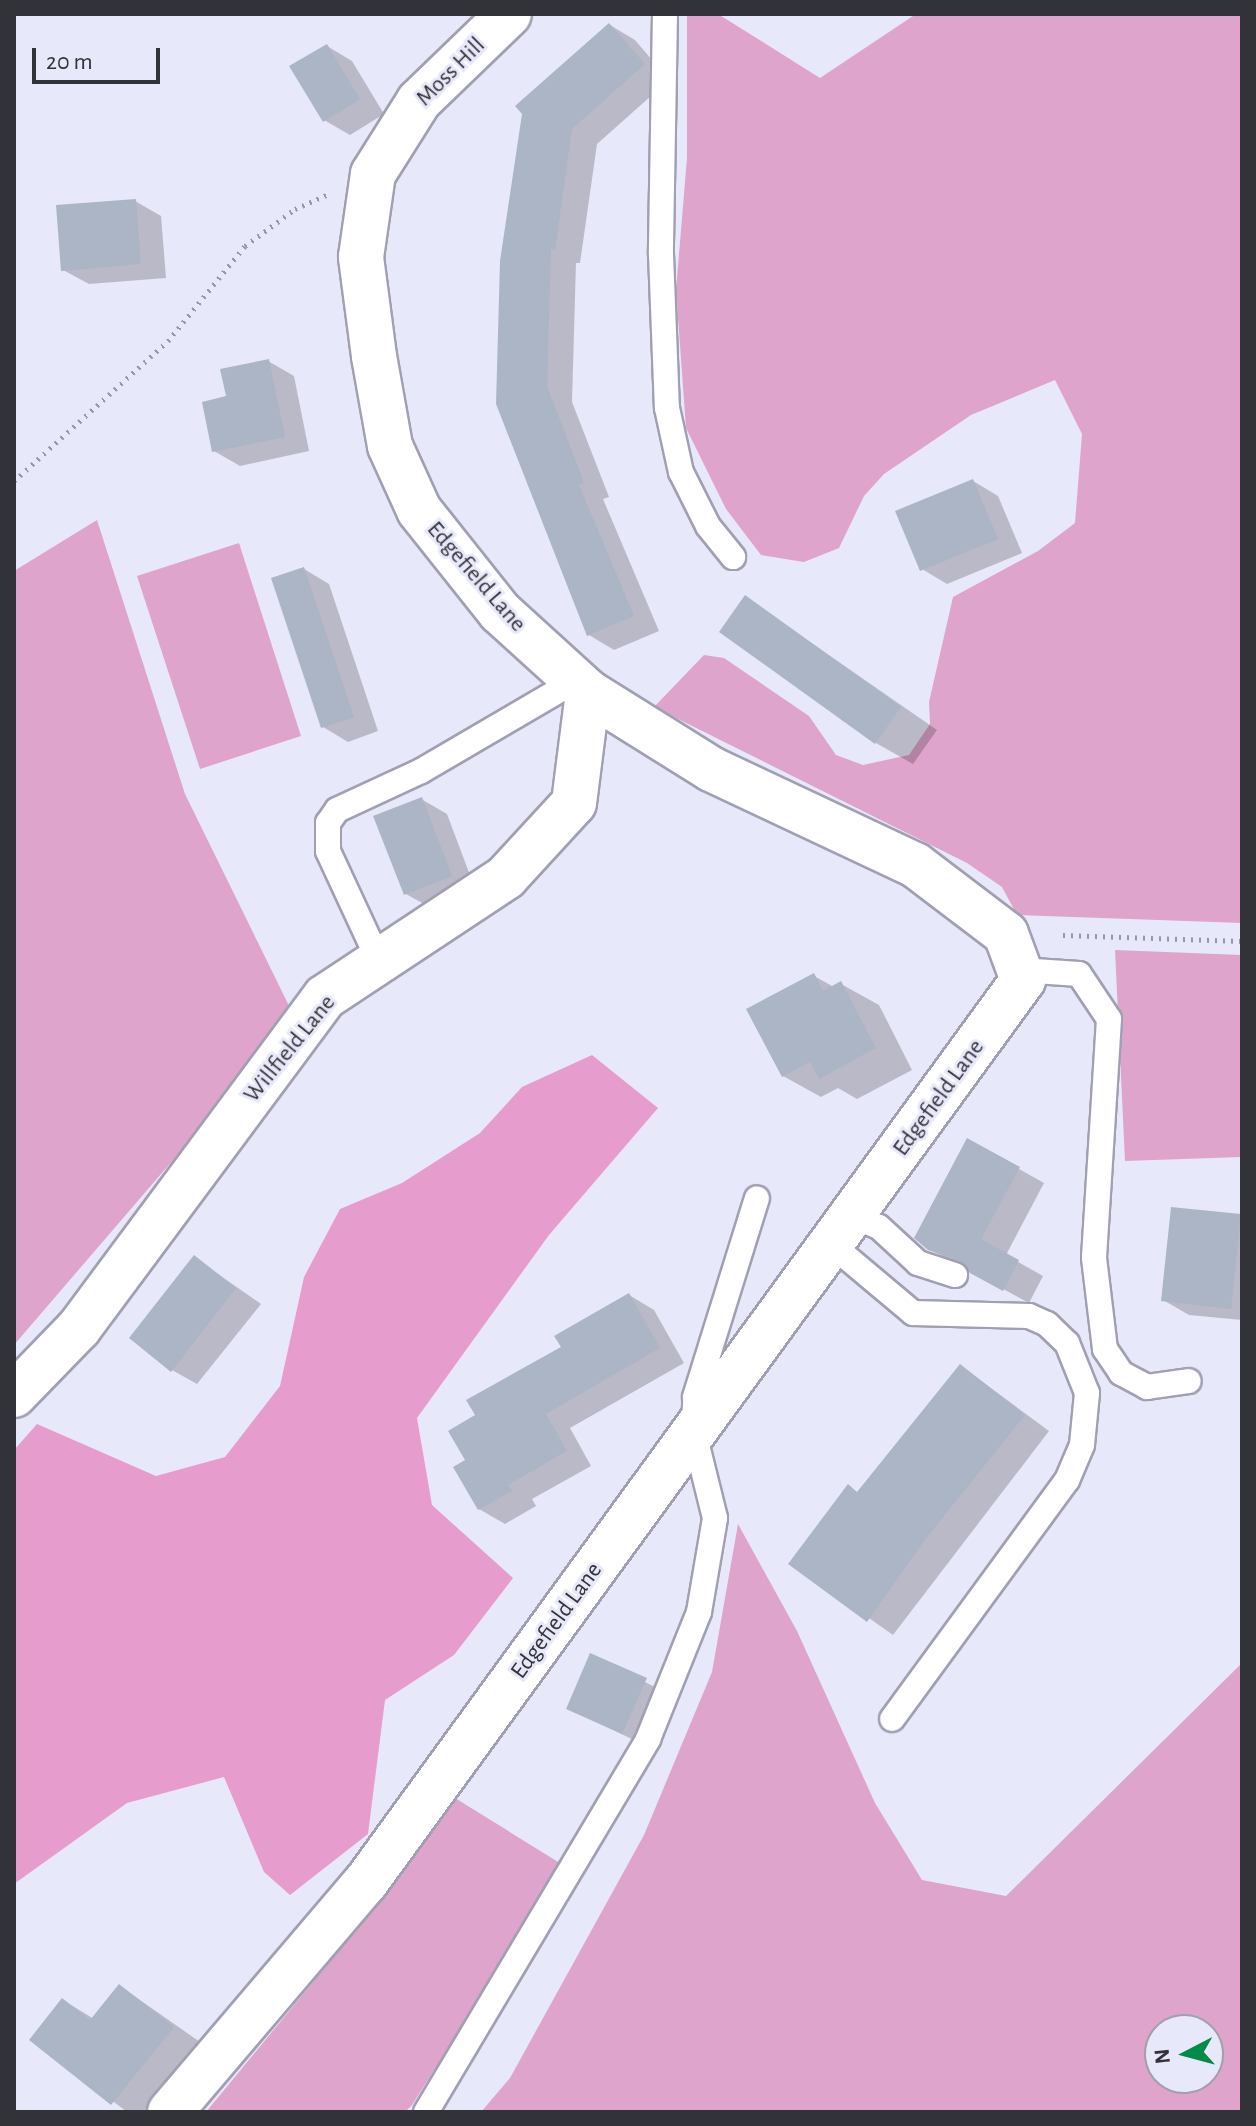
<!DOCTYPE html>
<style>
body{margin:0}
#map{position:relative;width:1256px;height:2126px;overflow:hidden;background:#e8e8fb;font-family:"Alegreya Sans",sans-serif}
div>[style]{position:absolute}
.green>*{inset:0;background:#dfa4cb}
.forest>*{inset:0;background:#e69dce}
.shadow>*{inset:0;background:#0003}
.building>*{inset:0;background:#abb5c6}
.path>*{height:5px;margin-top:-2.5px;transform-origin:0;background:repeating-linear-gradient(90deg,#9797a5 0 2px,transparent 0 8px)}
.roads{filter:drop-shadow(2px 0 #a0a0b2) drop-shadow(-2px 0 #a0a0b2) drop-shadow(0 2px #a0a0b2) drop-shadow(0 -2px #a0a0b2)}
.service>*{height:24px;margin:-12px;padding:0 12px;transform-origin:12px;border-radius:12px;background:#fff}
.tertiary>*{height:44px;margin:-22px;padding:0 22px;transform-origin:22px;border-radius:22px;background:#fff}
span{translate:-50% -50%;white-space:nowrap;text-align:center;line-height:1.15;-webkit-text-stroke:6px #e8e8fb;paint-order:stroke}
.street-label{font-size:24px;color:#323239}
.frame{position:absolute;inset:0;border:16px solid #323239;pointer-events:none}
.north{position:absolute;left:1144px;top:2014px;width:80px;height:80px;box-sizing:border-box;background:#e8e8fb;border:2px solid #9f9fad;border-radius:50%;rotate:264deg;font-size:22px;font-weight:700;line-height:32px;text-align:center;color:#323239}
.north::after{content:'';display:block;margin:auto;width:28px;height:36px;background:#008b49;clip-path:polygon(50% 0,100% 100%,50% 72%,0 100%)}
.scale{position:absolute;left:32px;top:48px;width:128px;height:36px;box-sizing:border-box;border:4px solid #323239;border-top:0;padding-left:10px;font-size:24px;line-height:28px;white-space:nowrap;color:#323239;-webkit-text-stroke:6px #e8e8fb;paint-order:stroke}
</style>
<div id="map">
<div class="green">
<div style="clip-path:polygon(687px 14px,718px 14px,820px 78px,916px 14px,1242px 14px,1242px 923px,1017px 915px,1002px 887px,967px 863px,654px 707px,704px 655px,724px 658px,809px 716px,836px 755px,863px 765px,909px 755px,930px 724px,929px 702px,953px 597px,1038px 551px,1075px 523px,1082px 434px,1055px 380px,971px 415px,884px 474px,864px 496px,839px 548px,804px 562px,761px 555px,726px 509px,686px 428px,676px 290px,687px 158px)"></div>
<div style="clip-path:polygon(97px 520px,185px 794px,295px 1018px,14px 1345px,14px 571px)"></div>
<div style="clip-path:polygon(239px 543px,301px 736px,200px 769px,137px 576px)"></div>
<div style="clip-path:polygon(1115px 950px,1242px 955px,1242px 1157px,1125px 1161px)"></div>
<div style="clip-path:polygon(evenodd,738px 1524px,797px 1631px,875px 1803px,922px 1880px,1006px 1896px,1242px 1663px,1242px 2112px,481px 2112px,510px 2078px,644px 1835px,712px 1672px,738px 1524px,1160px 2030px,1208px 2030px,1208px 2078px,1160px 2078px,1160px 2030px)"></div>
<div style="clip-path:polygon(455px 1798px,563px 1865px,412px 2105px,405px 2112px,206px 2112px,355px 1931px)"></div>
</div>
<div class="forest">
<div style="clip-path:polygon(592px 1055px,658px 1108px,549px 1235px,417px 1418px,432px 1505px,513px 1578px,454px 1655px,385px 1700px,368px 1834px,290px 1895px,264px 1872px,224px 1777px,127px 1803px,14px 1884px,14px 1450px,37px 1424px,156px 1476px,225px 1457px,280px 1386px,304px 1277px,340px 1209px,402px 1183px,480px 1133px,522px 1087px)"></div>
</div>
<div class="shadow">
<div style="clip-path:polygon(610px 25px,635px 40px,669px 80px,597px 144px,580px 263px,576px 263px,572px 402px,609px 497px,603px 499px,659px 631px,614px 650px,589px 635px,502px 261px)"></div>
<div style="clip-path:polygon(327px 46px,352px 61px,384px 114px,350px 135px,324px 120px)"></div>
<div style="clip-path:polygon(135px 201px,161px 216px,166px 278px,89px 284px,63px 270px)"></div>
<div style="clip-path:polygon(268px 361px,294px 376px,309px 451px,240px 466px,214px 451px,228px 398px)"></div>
<div style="clip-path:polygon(973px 481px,998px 496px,1022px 553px,947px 584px,922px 569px)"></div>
<div style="clip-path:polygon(304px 569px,329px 584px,378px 731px,348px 742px,323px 727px)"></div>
<div style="clip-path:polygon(745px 597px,937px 730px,913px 764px,876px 743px)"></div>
<div style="clip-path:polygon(421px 799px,447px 814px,476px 891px,431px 908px,406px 894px)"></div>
<div style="clip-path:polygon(814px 976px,834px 987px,841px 984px,879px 1005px,912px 1070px,857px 1099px,838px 1088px,821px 1097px,783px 1076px)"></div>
<div style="clip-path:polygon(1019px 1169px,1044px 1183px,1006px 1255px,1043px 1276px,1029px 1303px,929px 1249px)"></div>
<div style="clip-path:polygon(1240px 1216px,1242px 1320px,1189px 1315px,1163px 1300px)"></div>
<div style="clip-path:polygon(195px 1258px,261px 1304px,197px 1384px,172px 1370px)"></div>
<div style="clip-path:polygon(629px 1295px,654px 1310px,684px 1363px,570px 1428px,591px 1466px,532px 1499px,536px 1506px,505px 1524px,479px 1509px,468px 1461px,478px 1416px)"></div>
<div style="clip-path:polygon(961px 1366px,1049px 1431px,893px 1635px,791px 1563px,859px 1493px)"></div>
<div style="clip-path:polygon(591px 1655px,671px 1695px,648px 1747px,568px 1708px)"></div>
<div style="clip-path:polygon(120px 1986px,210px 2049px,160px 2112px,127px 2112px,32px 2039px,63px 2000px,94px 2019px)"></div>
</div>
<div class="building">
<div style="clip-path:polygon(609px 23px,645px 64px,572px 129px,555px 250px,551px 249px,547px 386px,584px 482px,579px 485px,634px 616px,587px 636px,496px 404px,500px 261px,522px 114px,515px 106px)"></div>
<div style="clip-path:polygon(327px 44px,360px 99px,323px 122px,289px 66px)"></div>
<div style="clip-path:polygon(136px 199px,141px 264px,61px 271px,56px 205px)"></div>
<div style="clip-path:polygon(269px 359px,285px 437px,212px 452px,202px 402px,226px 396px,220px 369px)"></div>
<div style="clip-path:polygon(973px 479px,998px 539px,920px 571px,895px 511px)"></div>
<div style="clip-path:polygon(304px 567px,354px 717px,321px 728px,271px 578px)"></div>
<div style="clip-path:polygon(745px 595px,901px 707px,875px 744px,719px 632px)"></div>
<div style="clip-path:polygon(422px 797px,452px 876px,404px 895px,373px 816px)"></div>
<div style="clip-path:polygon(814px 973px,823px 991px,841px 981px,876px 1048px,819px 1079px,810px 1062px,782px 1077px,746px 1009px)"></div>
<div style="clip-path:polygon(967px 1138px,1020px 1167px,981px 1239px,1019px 1260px,1003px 1291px,970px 1273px,960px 1261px,928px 1250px,914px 1238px)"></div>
<div style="clip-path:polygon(1171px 1207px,1241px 1214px,1231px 1309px,1161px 1301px)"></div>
<div style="clip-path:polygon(194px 1255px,236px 1288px,171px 1372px,129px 1338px)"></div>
<div style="clip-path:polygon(629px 1293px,660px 1348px,546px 1414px,567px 1451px,508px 1485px,512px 1491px,478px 1510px,453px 1467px,465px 1460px,448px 1431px,475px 1415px,466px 1400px,561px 1347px,554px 1336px)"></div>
<div style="clip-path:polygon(960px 1364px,1025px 1415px,924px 1541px,867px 1622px,788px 1564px,848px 1484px,857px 1492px)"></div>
<div style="clip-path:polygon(590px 1653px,647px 1678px,622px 1734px,566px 1709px)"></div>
<div style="clip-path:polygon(119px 1984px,174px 2027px,111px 2105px,29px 2040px,62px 1998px,90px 2020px)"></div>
</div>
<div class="path">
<div style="left:14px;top:481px;width:208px;rotate:-42.3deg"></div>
<div style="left:168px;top:341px;width:122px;rotate:-51deg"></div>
<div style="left:245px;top:246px;width:62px;rotate:-36.5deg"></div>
<div style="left:295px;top:209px;width:35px;rotate:-24deg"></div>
<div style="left:1063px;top:935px;width:179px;rotate:1.9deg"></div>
</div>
<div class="roads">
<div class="service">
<div style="left:665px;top:14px;width:240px;rotate:91deg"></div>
<div style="left:661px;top:254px;width:154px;rotate:87.8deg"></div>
<div style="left:667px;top:408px;width:66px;rotate:77.7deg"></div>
<div style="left:681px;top:472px;width:60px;rotate:63.4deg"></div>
<div style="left:708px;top:526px;width:40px;rotate:51deg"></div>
<div style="left:379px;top:961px;width:121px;rotate:-114.9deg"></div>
<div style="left:328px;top:851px;width:28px;rotate:-90deg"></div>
<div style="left:328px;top:823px;width:16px;rotate:-55deg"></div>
<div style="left:337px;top:810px;width:93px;rotate:-24.9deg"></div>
<div style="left:421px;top:771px;width:178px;rotate:-30.3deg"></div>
<div style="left:1020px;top:970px;width:59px;rotate:3.9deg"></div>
<div style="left:1079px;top:974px;width:54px;rotate:56.3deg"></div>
<div style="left:1109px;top:1019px;width:239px;rotate:93.6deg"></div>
<div style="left:1094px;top:1258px;width:92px;rotate:83.1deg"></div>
<div style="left:1105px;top:1349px;width:29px;rotate:56deg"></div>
<div style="left:1121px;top:1373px;width:30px;rotate:28deg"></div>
<div style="left:1147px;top:1387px;width:42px;rotate:-8.1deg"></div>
<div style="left:853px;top:1216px;width:28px;rotate:23deg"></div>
<div style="left:879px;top:1227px;width:53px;rotate:42.7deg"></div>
<div style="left:918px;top:1263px;width:39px;rotate:18deg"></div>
<div style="left:832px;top:1245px;width:106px;rotate:40deg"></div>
<div style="left:913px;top:1313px;width:116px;rotate:1.5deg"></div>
<div style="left:1029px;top:1316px;width:20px;rotate:24deg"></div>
<div style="left:1047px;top:1324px;width:28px;rotate:44deg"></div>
<div style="left:1067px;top:1343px;width:54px;rotate:68.2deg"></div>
<div style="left:1087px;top:1393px;width:52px;rotate:95.5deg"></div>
<div style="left:1082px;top:1445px;width:38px;rotate:113deg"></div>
<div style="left:1067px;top:1480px;width:296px;rotate:126.2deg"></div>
<div style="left:426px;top:2112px;width:434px;rotate:-59.2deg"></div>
<div style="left:648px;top:1739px;width:137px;rotate:-68.1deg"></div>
<div style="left:699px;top:1612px;width:95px;rotate:-80.3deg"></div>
<div style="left:715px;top:1518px;width:88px;rotate:-103.9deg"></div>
<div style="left:694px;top:1433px;width:36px;rotate:-88deg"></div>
<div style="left:695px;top:1397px;width:208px;rotate:-72.7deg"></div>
</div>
<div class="tertiary">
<div style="left:14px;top:1395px;width:93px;rotate:-45.9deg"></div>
<div style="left:79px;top:1328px;width:412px;rotate:-53.4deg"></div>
<div style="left:325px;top:997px;width:217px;rotate:-33.5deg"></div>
<div style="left:506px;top:877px;width:100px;rotate:-47.4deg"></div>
<div style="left:574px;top:803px;width:112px;rotate:-82.8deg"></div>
<div style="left:170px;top:2112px;width:302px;rotate:-49.6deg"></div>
<div style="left:366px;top:1882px;width:1116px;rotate:-53.93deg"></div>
<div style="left:1023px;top:980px;width:49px;rotate:-110.3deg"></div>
<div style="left:1006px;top:934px;width:114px;rotate:-142.8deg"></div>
<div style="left:915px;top:865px;width:225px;rotate:-154.8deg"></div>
<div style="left:711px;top:769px;width:145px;rotate:-148deg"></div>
<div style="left:588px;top:692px;width:119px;rotate:-137.7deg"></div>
<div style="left:500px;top:612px;width:130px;rotate:-128.5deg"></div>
<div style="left:419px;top:510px;width:70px;rotate:-114.4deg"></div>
<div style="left:390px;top:446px;width:91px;rotate:-100.1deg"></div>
<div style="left:374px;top:356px;width:100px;rotate:-97.5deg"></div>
<div style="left:361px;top:257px;width:84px;rotate:-81.8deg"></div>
<div style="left:373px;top:174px;width:86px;rotate:-57.8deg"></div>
<div style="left:419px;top:101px;width:125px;rotate:-44deg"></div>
</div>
</div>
<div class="street-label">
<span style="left:451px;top:72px;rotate:-45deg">Moss Hill</span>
<span style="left:476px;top:577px;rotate:49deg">Edgefield Lane</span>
<span style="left:290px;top:1049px;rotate:-51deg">Willfield Lane</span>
<span style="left:939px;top:1098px;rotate:-54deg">Edgefield Lane</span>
<span style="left:557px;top:1621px;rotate:-54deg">Edgefield Lane</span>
</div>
<div class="frame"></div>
<div class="north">N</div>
<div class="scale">20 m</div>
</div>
